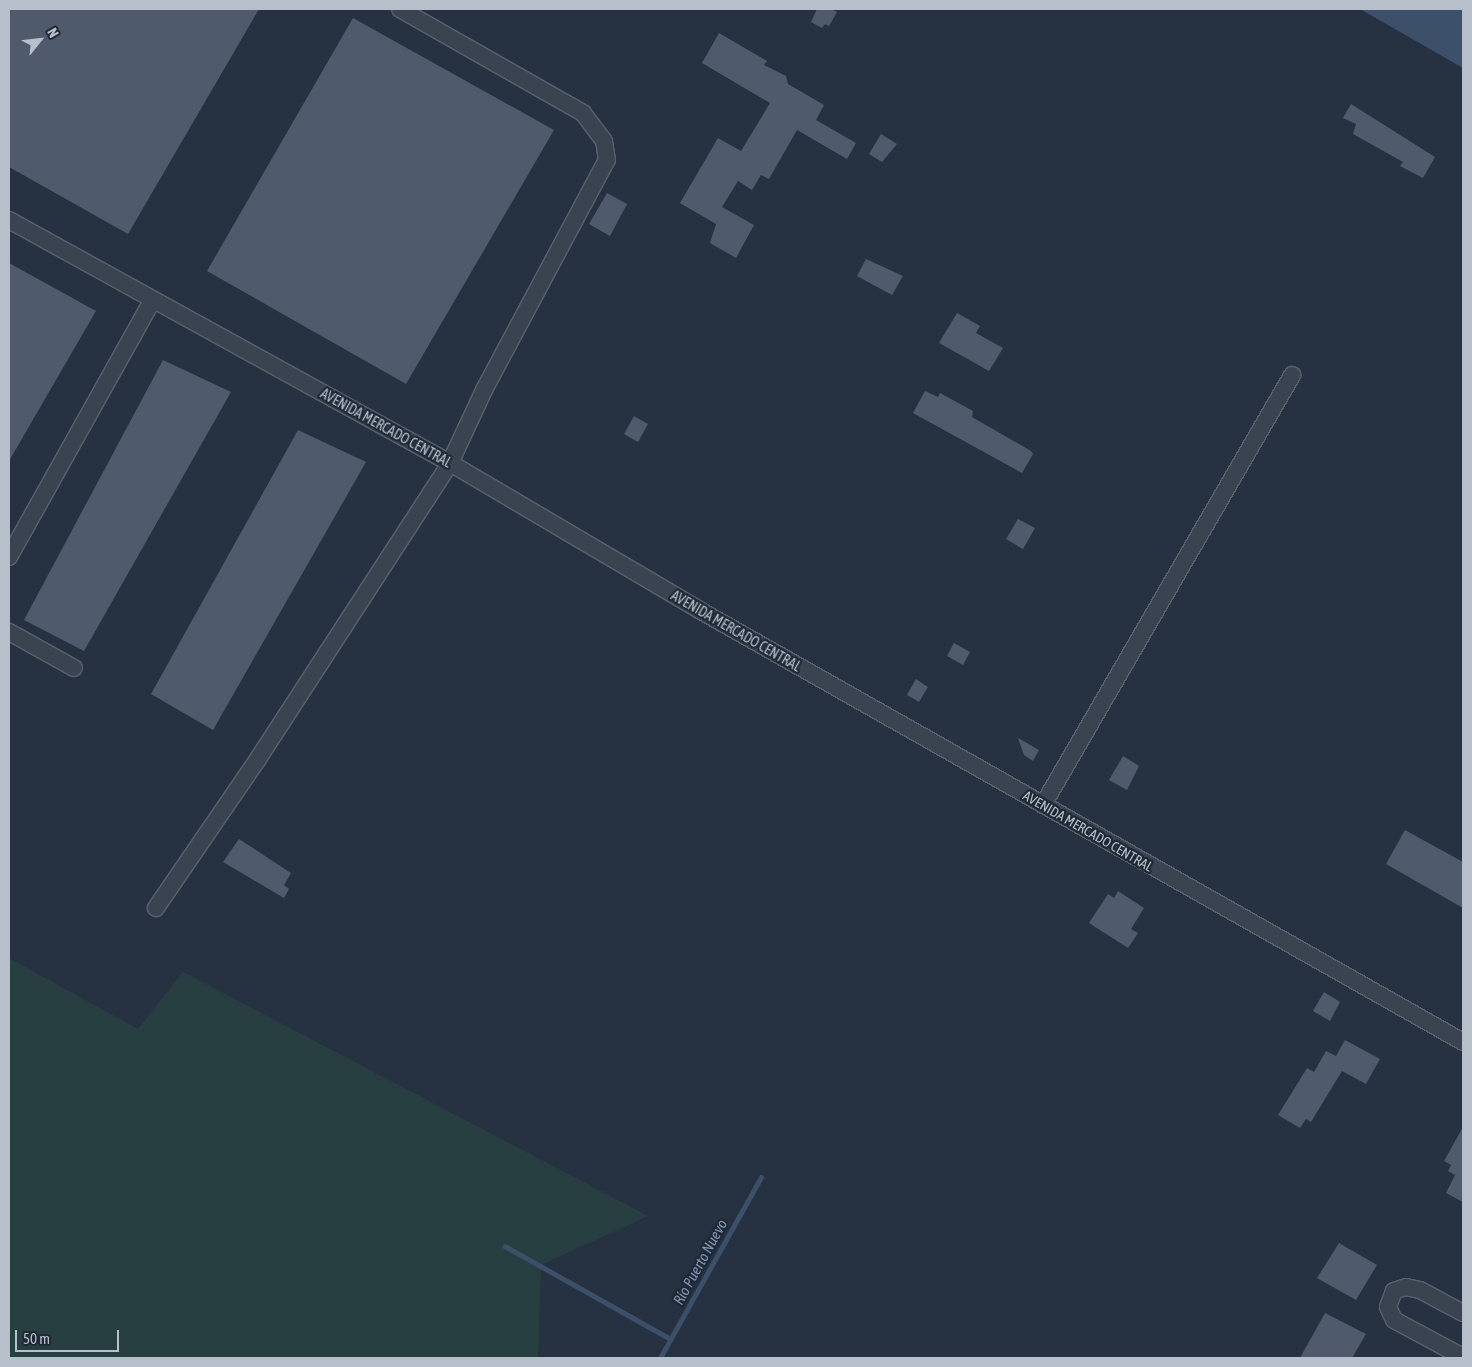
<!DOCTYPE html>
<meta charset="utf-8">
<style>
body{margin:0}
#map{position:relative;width:1472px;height:1367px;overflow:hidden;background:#263241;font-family:"Asap Condensed",sans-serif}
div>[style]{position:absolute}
.green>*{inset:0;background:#283f42}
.water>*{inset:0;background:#3c5069}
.stream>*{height:4.5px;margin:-2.25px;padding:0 2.25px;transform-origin:2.25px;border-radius:2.25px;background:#3c5069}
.building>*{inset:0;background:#4f5b6c}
.roads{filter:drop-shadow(1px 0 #58626e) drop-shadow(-1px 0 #58626e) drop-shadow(0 1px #58626e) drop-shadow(0 -1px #58626e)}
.minor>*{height:16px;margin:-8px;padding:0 8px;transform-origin:8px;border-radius:8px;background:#3a4451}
span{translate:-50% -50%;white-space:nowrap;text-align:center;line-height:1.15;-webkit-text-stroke:4.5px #1f2936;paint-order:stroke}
.street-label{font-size:14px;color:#b7bfcb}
.water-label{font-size:15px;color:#7f96b2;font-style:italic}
.frame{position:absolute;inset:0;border:10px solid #b7bfcb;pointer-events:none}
.north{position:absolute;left:15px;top:15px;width:50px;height:50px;-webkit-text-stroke:4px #1f2936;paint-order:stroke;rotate:61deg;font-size:14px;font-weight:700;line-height:20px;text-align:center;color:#b7bfcb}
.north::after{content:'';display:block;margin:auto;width:18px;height:22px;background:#b7bfcb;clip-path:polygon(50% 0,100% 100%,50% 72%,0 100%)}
.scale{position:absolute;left:15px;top:1330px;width:104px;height:22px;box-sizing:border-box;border:2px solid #b7bfcb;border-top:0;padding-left:6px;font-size:15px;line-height:18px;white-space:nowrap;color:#b7bfcb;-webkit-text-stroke:4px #1f2936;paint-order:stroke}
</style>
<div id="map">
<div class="green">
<div style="clip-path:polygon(9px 958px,138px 1029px,183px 972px,648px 1216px,541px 1265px,538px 1358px,9px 1358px)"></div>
</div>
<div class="water">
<div style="clip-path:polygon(1360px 9px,1463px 9px,1463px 68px)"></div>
</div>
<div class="stream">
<div style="left:505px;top:1246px;width:190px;rotate:29.3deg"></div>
<div style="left:660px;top:1358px;width:207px;rotate:-60.8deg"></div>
</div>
<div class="building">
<div style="clip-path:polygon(9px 9px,259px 9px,128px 234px,9px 167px)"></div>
<div style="clip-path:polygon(817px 9px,831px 9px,837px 12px,829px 26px,825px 24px,822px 28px,811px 22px)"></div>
<div style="clip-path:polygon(353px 18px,554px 130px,406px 384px,207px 271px)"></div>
<div style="clip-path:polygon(719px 33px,767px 61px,764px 65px,786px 76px,788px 84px,824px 105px,816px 120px,856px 143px,847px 159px,797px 130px,769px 179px,761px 175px,752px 190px,738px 181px,722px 207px,754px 225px,736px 258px,710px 243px,716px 224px,680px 203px,718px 138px,741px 151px,770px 103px,702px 63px)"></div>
<div style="clip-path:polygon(1351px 104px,1435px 157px,1423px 178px,1400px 166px,1403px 162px,1353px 134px,1356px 124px,1343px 118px)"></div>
<div style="clip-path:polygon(881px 134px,897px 144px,882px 162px,869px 154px)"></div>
<div style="clip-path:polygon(607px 193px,627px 204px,610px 236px,589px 224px)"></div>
<div style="clip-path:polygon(866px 259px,903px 276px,892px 295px,857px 276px)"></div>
<div style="clip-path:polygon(9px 263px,96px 311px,9px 461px)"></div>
<div style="clip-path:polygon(957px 313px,980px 326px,976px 333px,1003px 348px,989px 371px,939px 343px)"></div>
<div style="clip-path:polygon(163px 360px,231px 392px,84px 651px,24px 620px)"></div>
<div style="clip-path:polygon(925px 391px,938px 397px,940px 393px,973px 411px,972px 417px,1031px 451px,1033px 454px,1022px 473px,913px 413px)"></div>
<div style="clip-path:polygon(634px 416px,648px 424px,638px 442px,624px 434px)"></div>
<div style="clip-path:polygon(298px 430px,366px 462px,213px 730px,151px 694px)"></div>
<div style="clip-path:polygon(1018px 519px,1035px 528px,1023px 549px,1006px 539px)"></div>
<div style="clip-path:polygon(954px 643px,970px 652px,963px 665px,947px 656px)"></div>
<div style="clip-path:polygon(916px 679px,928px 687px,919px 702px,907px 695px)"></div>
<div style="clip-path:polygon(1018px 738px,1039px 750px,1033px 761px,1024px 755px)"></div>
<div style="clip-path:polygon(1123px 756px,1139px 766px,1127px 790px,1109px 780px)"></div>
<div style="clip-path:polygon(1405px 830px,1463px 862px,1463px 908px,1386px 864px)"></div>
<div style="clip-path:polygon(239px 839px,291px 873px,284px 885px,289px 889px,284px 898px,223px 862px)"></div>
<div style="clip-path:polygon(1118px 891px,1144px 908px,1131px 929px,1138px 933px,1128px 948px,1089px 923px,1108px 894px,1114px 898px)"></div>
<div style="clip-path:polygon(1324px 992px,1340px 1002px,1330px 1021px,1313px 1011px)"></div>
<div style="clip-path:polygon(1345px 1040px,1380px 1059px,1366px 1084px,1342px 1071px,1311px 1122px,1306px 1119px,1300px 1128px,1278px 1115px,1307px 1068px,1314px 1072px,1326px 1051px,1336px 1056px)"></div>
<div style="clip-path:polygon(1463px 1127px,1463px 1202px,1446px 1193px,1455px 1175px,1448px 1171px,1451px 1165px,1444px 1161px)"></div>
<div style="clip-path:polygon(1339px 1243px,1377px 1265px,1356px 1300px,1317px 1278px)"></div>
<div style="clip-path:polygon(1325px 1313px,1366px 1334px,1352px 1358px,1300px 1358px)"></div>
</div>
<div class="roads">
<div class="minor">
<div style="left:9px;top:220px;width:504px;rotate:28.86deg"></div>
<div style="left:450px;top:463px;width:291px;rotate:30.5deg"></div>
<div style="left:701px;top:611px;width:875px;rotate:29.49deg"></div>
<div style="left:9px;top:557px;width:293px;rotate:-60.8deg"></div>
<div style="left:9px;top:632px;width:74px;rotate:29deg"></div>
<div style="left:1043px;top:805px;width:497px;rotate:-59.9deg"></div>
<div style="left:156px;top:908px;width:181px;rotate:-55.6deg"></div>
<div style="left:258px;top:759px;width:353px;rotate:-57deg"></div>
<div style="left:450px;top:463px;width:81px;rotate:-65deg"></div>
<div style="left:484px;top:390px;width:261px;rotate:-61.9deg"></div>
<div style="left:607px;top:160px;width:19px;rotate:-99deg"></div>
<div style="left:604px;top:141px;width:35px;rotate:-127deg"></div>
<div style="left:583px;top:113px;width:210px;rotate:-150.4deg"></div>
<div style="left:1463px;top:1313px;width:49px;rotate:-151.9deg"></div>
<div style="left:1420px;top:1290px;width:14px;rotate:-168deg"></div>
<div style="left:1406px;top:1287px;width:13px;rotate:162deg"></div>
<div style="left:1394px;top:1291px;width:17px;rotate:111deg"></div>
<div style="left:1388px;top:1307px;width:14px;rotate:65deg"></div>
<div style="left:1394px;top:1320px;width:78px;rotate:28.2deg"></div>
</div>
</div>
<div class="street-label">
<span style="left:386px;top:428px;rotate:29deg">AVENIDA MERCADO CENTRAL</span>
<span style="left:736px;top:631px;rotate:30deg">AVENIDA MERCADO CENTRAL</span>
<span style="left:1088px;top:831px;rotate:30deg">AVENIDA MERCADO CENTRAL</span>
</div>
<div class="water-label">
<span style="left:700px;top:1262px;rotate:-61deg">Río Puerto Nuevo</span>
</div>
<div class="frame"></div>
<div class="north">N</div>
<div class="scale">50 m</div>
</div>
